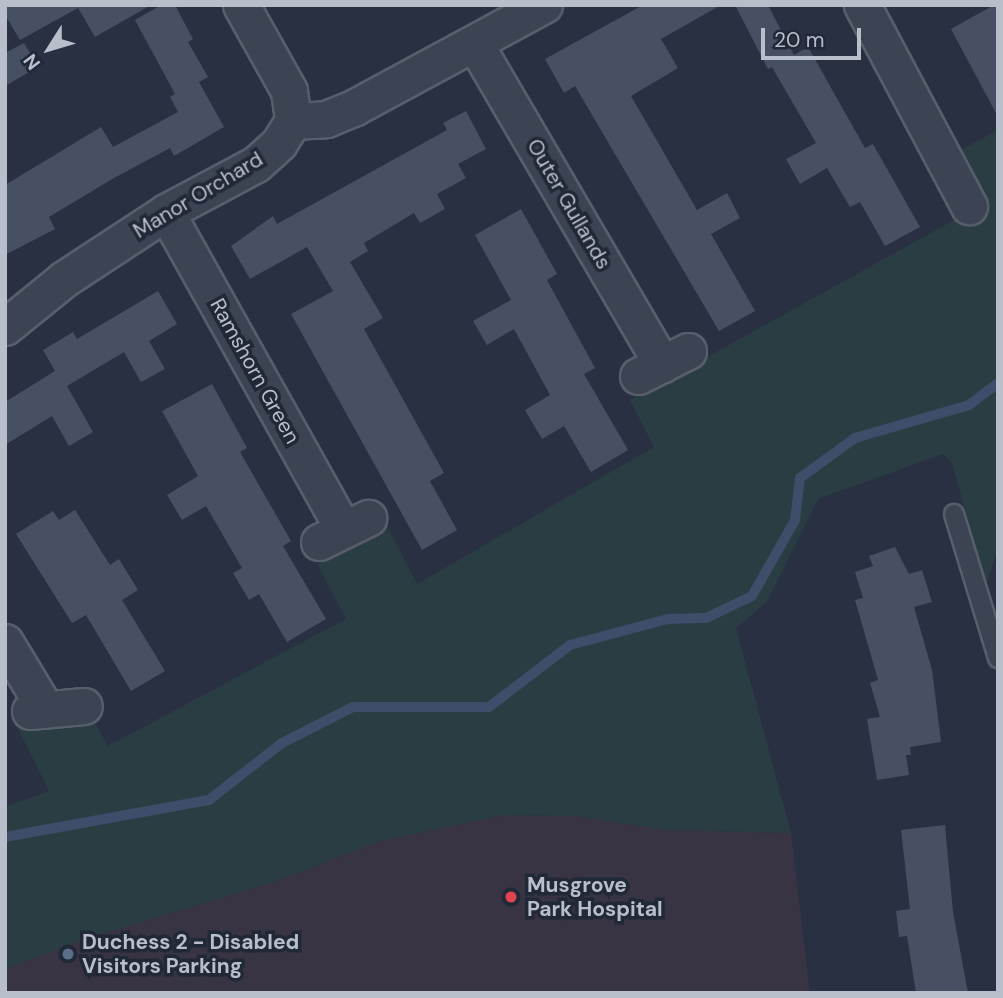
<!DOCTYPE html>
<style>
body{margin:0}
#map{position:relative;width:1003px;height:998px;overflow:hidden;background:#283042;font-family:"DM Sans",sans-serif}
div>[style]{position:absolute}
.medical>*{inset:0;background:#383443}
.green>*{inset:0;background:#2a3d43}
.stream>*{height:10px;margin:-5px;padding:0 5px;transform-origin:5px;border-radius:5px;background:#3f4c6a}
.building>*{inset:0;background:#475063}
.roads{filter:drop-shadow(2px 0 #575e6c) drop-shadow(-2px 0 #575e6c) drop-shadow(0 2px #575e6c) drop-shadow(0 -2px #575e6c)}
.lane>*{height:18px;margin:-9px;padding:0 9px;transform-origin:9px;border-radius:9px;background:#3c4352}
.street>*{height:35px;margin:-17.5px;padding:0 17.5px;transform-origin:17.5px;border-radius:17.5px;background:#3c4352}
.dots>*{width:19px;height:19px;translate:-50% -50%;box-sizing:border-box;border:4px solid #212837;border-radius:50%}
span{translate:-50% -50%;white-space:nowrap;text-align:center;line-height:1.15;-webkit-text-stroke:7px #212837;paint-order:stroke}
.street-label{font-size:21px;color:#b9becb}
.poi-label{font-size:21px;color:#b9becb;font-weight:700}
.left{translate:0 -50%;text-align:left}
.frame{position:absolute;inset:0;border:7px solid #b9becb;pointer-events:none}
.north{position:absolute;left:14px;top:14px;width:70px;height:70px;-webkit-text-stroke:5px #212837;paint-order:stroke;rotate:233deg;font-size:19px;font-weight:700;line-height:28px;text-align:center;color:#b9becb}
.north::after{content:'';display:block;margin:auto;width:24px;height:32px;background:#b9becb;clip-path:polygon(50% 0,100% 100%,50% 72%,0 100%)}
.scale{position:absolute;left:761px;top:28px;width:100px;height:32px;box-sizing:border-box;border:4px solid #b9becb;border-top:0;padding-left:9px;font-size:21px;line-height:24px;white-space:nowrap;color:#b9becb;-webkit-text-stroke:5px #212837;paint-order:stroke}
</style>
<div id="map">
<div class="medical">
<div style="clip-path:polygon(504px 815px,575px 816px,666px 830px,791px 833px,810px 993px,5px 993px,5px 969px,85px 939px,271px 883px,380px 841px)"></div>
</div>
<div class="green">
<div style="clip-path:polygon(998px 130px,998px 547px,986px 586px,952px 463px,943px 454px,818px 499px,767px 602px,736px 628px,791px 833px,666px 830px,575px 816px,504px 815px,380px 841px,271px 883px,85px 939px,5px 969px,5px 807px,49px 791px,18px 729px,91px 716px,108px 746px,346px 619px,317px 564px,387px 526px,417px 584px,654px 447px,630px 400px,981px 205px,953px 154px)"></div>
</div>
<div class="stream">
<div style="left:5px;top:837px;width:207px;rotate:-10.3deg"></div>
<div style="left:209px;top:800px;width:93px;rotate:-38deg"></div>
<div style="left:282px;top:743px;width:80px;rotate:-26.9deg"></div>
<div style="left:353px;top:707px;width:136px"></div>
<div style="left:489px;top:707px;width:102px;rotate:-37.4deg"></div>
<div style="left:570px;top:645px;width:101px;rotate:-14.9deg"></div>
<div style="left:668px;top:619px;width:38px;rotate:-2deg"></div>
<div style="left:706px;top:618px;width:51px;rotate:-25.6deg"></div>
<div style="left:752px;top:596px;width:87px;rotate:-60.5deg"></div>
<div style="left:795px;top:520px;width:42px;rotate:-83.2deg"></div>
<div style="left:800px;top:478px;width:68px;rotate:-36deg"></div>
<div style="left:855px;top:438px;width:119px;rotate:-16.1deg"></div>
<div style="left:969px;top:405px;width:36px;rotate:-37deg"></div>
</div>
<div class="building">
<div style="clip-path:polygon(5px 5px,151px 5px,95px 37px,78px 8px,20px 40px,5px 15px)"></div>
<div style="clip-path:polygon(161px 5px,175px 5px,193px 39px,188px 42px,208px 77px,199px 82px,224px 127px,174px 156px,170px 148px,114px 178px,49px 217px,55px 229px,5px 255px,5px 185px,101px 127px,113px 147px,178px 112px,170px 97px,175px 94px,135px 20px)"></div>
<div style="clip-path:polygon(643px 5px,721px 5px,661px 39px,678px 68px,631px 96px,697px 210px,727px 193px,740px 218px,711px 234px,755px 311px,719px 331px,575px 86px,564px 93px,545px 59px)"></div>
<div style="clip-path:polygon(735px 5px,768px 5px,794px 55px,808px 47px,865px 148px,873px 144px,920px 227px,885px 246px,860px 202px,850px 207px,827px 168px,800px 184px,786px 159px,816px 143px,772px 67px,768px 69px)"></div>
<div style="clip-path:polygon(994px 5px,998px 5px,998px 117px,951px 29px)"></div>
<div style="clip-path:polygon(24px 43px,38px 67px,5px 86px,5px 53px)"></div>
<div style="clip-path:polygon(466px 111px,486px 149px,458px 164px,466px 178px,437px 194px,445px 209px,420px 223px,414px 213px,364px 243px,368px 251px,350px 262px,383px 318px,364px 329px,444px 473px,430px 481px,457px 530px,422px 550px,291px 314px,333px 291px,307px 247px,250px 279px,231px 246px,273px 216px,277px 224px,447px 130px,443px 123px)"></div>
<div style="clip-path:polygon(521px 209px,557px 274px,547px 280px,595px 368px,584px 374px,628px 450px,591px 472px,564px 426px,542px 439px,525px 410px,550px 395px,514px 329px,487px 345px,473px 321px,511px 300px,475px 235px)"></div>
<div style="clip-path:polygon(158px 291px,177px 324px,149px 341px,165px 369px,141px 382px,124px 352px,67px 386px,93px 432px,69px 446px,52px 416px,5px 445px,5px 402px,55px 371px,43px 350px,73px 332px,77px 339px)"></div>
<div style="clip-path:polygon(212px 384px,247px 448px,240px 452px,291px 541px,283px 546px,326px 619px,287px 642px,259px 594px,249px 600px,233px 573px,242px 568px,206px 506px,182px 520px,167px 495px,198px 476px,162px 411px)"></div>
<div style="clip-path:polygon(75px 510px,110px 565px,119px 559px,138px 590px,122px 600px,165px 671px,131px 691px,86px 615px,72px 623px,16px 534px,53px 511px,59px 520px)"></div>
<div style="clip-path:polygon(895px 547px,909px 574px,922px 570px,932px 602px,914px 607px,932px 670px,941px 742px,910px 747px,911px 755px,906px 755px,909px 775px,877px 780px,867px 719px,880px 717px,870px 683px,878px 680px,855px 600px,863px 598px,855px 572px,873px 566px,869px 556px)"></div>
<div style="clip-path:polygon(945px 825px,953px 912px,968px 993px,916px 993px,907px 936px,899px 937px,896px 911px,910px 909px,901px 830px)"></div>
</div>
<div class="roads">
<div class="lane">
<div style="left:954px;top:514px;width:151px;rotate:73deg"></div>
</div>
<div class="street">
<div style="left:241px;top:5px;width:98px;rotate:60.8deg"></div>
<div style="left:289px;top:91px;width:30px;rotate:82deg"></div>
<div style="left:862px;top:5px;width:228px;rotate:62deg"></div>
<div style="left:475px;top:44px;width:371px;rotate:59.7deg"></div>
<div style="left:166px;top:212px;width:364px;rotate:60.8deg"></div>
<div style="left:5px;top:327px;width:76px;rotate:-39.1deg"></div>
<div style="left:64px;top:279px;width:122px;rotate:-33.3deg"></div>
<div style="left:166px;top:212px;width:102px;rotate:-28.1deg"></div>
<div style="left:256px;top:164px;width:31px;rotate:-42deg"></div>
<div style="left:279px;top:143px;width:26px;rotate:-58deg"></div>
<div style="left:293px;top:121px;width:33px;rotate:-3deg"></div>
<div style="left:326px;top:119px;width:31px;rotate:-22deg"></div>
<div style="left:355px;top:107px;width:215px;rotate:-28.4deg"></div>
<div style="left:638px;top:376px;width:56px;rotate:-26.6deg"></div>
<div style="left:319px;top:542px;width:55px;rotate:-26.1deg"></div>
<div style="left:5px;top:642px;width:79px;rotate:58.9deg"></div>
<div style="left:30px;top:711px;width:54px;rotate:-5.3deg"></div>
</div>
</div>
<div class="dots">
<div style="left:511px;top:897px;background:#e0444e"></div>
<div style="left:68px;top:954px;background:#5c6f8a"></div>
</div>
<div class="street-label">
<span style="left:198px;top:195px;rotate:-31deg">Manor Orchard</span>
<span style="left:569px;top:204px;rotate:60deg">Outer Gullands</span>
<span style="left:255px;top:371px;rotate:61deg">Ramshorn Green</span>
</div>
<div class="poi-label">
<span class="left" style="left:527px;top:897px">Musgrove<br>Park Hospital</span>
<span class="left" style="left:82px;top:954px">Duchess 2 - Disabled<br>Visitors Parking</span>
</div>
<div class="frame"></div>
<div class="north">N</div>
<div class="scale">20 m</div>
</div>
